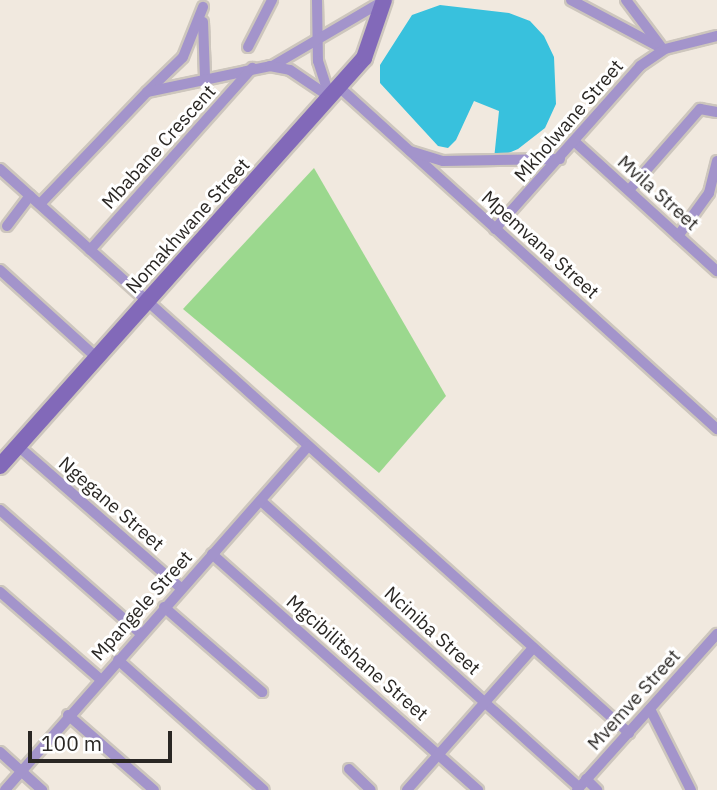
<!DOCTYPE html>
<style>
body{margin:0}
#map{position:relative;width:717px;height:790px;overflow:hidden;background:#f1e9df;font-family:"IBM Plex Sans",sans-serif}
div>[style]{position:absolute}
.green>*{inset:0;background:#9bd88e}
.water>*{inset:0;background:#38c1dd}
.roads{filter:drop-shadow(2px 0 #cdc6bd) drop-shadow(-2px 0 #cdc6bd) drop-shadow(0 2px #cdc6bd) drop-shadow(0 -2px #cdc6bd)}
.street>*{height:10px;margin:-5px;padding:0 5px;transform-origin:5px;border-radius:5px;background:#a394cb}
.secondary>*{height:16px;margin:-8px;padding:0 8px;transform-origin:8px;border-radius:8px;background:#8269b9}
span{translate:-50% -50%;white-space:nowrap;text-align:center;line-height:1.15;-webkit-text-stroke:6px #fff;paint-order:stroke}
.street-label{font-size:19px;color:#2a2724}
.scale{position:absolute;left:28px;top:731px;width:144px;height:32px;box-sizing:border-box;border:4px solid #2a2724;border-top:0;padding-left:9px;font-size:21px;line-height:24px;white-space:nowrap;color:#2a2724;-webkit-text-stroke:5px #fff;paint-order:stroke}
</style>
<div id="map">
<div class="green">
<div style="clip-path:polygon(314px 168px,446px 396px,379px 473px,183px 309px)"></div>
</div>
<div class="water">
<div style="clip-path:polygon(440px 5px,509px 13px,530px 21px,544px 36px,554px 57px,556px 104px,545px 128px,518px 149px,494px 159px,499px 111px,474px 101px,456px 140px,448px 148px,438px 146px,380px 83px,380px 65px,412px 15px)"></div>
</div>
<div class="roads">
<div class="street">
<div style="left:317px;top:0;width:61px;rotate:89.1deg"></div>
<div style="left:318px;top:61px;width:38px;rotate:72deg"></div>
<div style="left:571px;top:0;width:104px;rotate:28deg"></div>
<div style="left:626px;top:0;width:60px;rotate:53.1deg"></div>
<div style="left:203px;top:22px;width:55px;rotate:87.9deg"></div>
<div style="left:248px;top:47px;width:53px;rotate:-62.9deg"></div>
<div style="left:274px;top:65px;width:126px;rotate:-30.4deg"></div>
<div style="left:339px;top:87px;width:510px;rotate:42.14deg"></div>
<div style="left:149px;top:90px;width:47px;rotate:-44.1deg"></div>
<div style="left:183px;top:57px;width:54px;rotate:-68.2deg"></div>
<div style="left:575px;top:142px;width:192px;rotate:42.3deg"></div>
<div style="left:410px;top:151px;width:34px;rotate:17deg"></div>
<div style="left:443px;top:161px;width:117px;rotate:-1deg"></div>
<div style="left:0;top:169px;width:845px;rotate:41.88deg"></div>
<div style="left:629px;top:190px;width:108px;rotate:-48.8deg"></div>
<div style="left:700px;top:109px;width:17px;rotate:10deg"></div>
<div style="left:40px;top:204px;width:155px;rotate:-46.3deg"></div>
<div style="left:147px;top:92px;width:126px;rotate:-11.9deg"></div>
<div style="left:270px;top:66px;width:20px;rotate:11deg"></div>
<div style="left:290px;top:70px;width:48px;rotate:34deg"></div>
<div style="left:7px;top:226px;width:38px;rotate:-53deg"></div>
<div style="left:495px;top:229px;width:218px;rotate:-48.3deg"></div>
<div style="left:640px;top:66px;width:30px;rotate:-34deg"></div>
<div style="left:665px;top:49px;width:54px;rotate:-14deg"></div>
<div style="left:678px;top:236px;width:53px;rotate:-54.2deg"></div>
<div style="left:709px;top:193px;width:33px;rotate:-76deg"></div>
<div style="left:90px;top:250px;width:244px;rotate:-48.3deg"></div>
<div style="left:0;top:270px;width:131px;rotate:42.2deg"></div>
<div style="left:18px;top:446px;width:216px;rotate:41.1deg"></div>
<div style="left:261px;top:501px;width:428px;rotate:42deg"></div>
<div style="left:0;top:510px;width:188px;rotate:41.3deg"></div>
<div style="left:212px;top:554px;width:356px;rotate:41.6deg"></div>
<div style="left:0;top:592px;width:133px;rotate:41deg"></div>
<div style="left:164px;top:607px;width:130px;rotate:40.9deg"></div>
<div style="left:118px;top:660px;width:195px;rotate:41.7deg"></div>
<div style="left:650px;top:709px;width:91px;rotate:63.2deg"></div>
<div style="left:68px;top:715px;width:114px;rotate:41.1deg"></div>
<div style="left:0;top:752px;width:57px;rotate:42.1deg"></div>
<div style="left:349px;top:769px;width:30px;rotate:44deg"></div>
<div style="left:586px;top:779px;width:16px;rotate:45deg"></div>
<div style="left:5px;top:790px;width:458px;rotate:-48.6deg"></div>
<div style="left:407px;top:790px;width:190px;rotate:-48.4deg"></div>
<div style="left:577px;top:790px;width:210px;rotate:-48.1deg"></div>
</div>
<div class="secondary">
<div style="left:0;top:466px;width:547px;rotate:-48.26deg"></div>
<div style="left:364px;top:58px;width:61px;rotate:-71deg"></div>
</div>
</div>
<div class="street-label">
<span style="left:569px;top:121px;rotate:-49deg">Mkholwane Street</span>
<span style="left:159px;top:147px;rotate:-48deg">Mbabane Crescent</span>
<span style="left:658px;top:193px;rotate:42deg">Mvila Street</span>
<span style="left:188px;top:226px;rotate:-48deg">Nomakhwane Street</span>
<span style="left:540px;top:245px;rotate:42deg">Mpemvana Street</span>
<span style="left:111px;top:504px;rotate:41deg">Ngegane Street</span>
<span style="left:142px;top:606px;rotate:-48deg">Mpangele Street</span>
<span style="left:432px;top:631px;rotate:42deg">Nciniba Street</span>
<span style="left:357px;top:658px;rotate:41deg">Mgcibilitshane Street</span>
<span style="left:634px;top:700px;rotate:-48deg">Mvemve Street</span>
</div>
<div class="scale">100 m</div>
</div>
